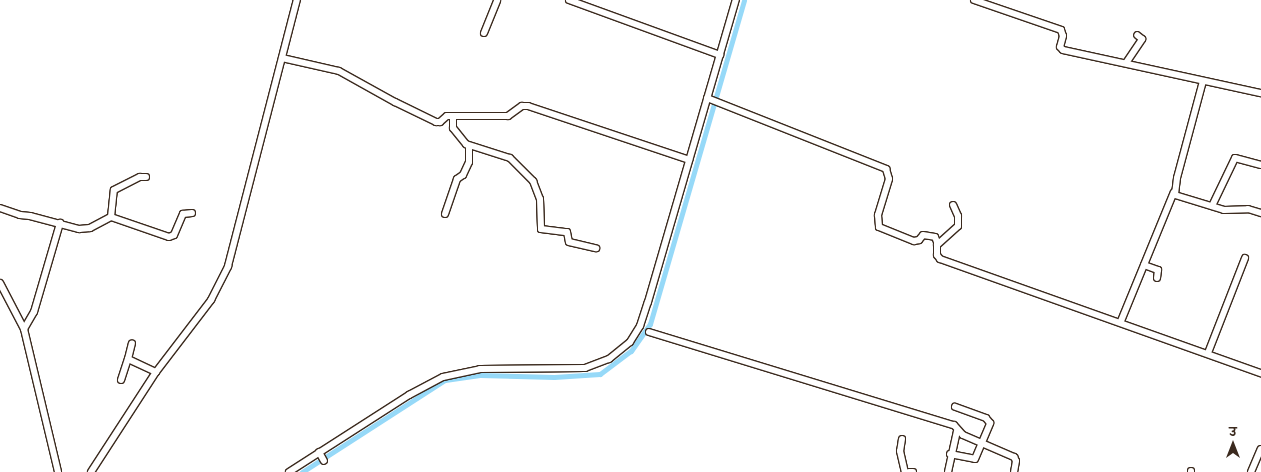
<!DOCTYPE html>
<meta charset="utf-8">
<style>
body{margin:0}
#map{position:relative;width:1261px;height:472px;overflow:hidden;background:#fff;font-family:Delius,"Playpen Sans Deva",sans-serif}
div>[style]{position:absolute}
.canal>*{height:5px;margin:-2.5px;padding:0 2.5px;transform-origin:2.5px;border-radius:2.5px;background:#96d9f8}
.roads{filter:drop-shadow(1px 0 #3b2a1e) drop-shadow(-1px 0 #3b2a1e) drop-shadow(0 1px #3b2a1e) drop-shadow(0 -1px #3b2a1e)}
.minor>*{height:6px;margin:-3px;padding:0 3px;transform-origin:3px;border-radius:3px;background:#fff}
span{translate:-50% -50%;white-space:nowrap;text-align:center;line-height:1.15;-webkit-text-stroke:3.5px #fff;paint-order:stroke}
.north{position:absolute;left:1213px;top:424px;width:40px;height:40px;-webkit-text-stroke:3px #fff;paint-order:stroke;rotate:0deg;font-size:11px;font-weight:700;line-height:16px;text-align:center;color:#3b2a1e}
.north::after{content:'';display:block;margin:auto;width:14px;height:18px;background:#3b2a1e;clip-path:polygon(50% 0,100% 100%,50% 72%,0 100%)}
</style>
<div id="map">
<div class="canal">
<div style="left:302px;top:472px;width:170px;rotate:-32.8deg"></div>
<div style="left:445px;top:380px;width:35px;rotate:-8deg"></div>
<div style="left:480px;top:375px;width:74px;rotate:1.5deg"></div>
<div style="left:554px;top:377px;width:46px;rotate:-3.7deg"></div>
<div style="left:600px;top:374px;width:39px;rotate:-37deg"></div>
<div style="left:631px;top:351px;width:33px;rotate:-55deg"></div>
<div style="left:650px;top:324px;width:337px;rotate:-73.8deg"></div>
</div>
<div class="roads">
<div class="minor">
<div style="left:569px;top:0;width:161px;rotate:20deg"></div>
<div style="left:974px;top:0;width:92px;rotate:19deg"></div>
<div style="left:1061px;top:30px;width:6px;rotate:72deg"></div>
<div style="left:1063px;top:36px;width:11px;rotate:105deg"></div>
<div style="left:1060px;top:47px;width:4px;rotate:45deg"></div>
<div style="left:1063px;top:50px;width:203px;rotate:12.3deg"></div>
<div style="left:484px;top:33px;width:35px;rotate:-68deg"></div>
<div style="left:282px;top:58px;width:58px;rotate:12.8deg"></div>
<div style="left:339px;top:71px;width:64px;rotate:29deg"></div>
<div style="left:395px;top:102px;width:46px;rotate:26deg"></div>
<div style="left:436px;top:122px;width:4px"></div>
<div style="left:440px;top:122px;width:9px;rotate:-41deg"></div>
<div style="left:447px;top:116px;width:61px"></div>
<div style="left:508px;top:116px;width:17px;rotate:-36deg"></div>
<div style="left:522px;top:106px;width:6px"></div>
<div style="left:528px;top:106px;width:170px;rotate:18.5deg"></div>
<div style="left:1126px;top:63px;width:29px;rotate:-56deg"></div>
<div style="left:1142px;top:39px;width:6px;rotate:-141deg"></div>
<div style="left:1203px;top:81px;width:100px;rotate:105deg"></div>
<div style="left:1177px;top:178px;width:17px;rotate:97deg"></div>
<div style="left:1175px;top:195px;width:51px;rotate:17deg"></div>
<div style="left:1224px;top:210px;width:24px;rotate:-2deg"></div>
<div style="left:1248px;top:209px;width:14px;rotate:17deg"></div>
<div style="left:707px;top:98px;width:193px;rotate:21.6deg"></div>
<div style="left:886px;top:169px;width:10px;rotate:73deg"></div>
<div style="left:889px;top:179px;width:38px;rotate:107deg"></div>
<div style="left:878px;top:215px;width:12px;rotate:85deg"></div>
<div style="left:879px;top:227px;width:38px;rotate:22deg"></div>
<div style="left:914px;top:241px;width:5px;rotate:-11deg"></div>
<div style="left:919px;top:240px;width:6px;rotate:-51deg"></div>
<div style="left:923px;top:235px;width:12px;rotate:9deg"></div>
<div style="left:935px;top:237px;width:5px;rotate:68deg"></div>
<div style="left:937px;top:242px;width:13px;rotate:90deg"></div>
<div style="left:937px;top:255px;width:5px;rotate:53deg"></div>
<div style="left:940px;top:259px;width:341px;rotate:19.6deg"></div>
<div style="left:453px;top:116px;width:12px;rotate:90deg"></div>
<div style="left:453px;top:128px;width:21px;rotate:51deg"></div>
<div style="left:466px;top:144px;width:46px;rotate:17.7deg"></div>
<div style="left:510px;top:158px;width:33px;rotate:45deg"></div>
<div style="left:533px;top:181px;width:19px;rotate:69deg"></div>
<div style="left:540px;top:199px;width:30px;rotate:88deg"></div>
<div style="left:541px;top:229px;width:26px;rotate:7deg"></div>
<div style="left:567px;top:232px;width:10px;rotate:79deg"></div>
<div style="left:569px;top:242px;width:28px;rotate:13deg"></div>
<div style="left:1212px;top:206px;width:53px;rotate:-64.4deg"></div>
<div style="left:1235px;top:158px;width:27px;rotate:15deg"></div>
<div style="left:0;top:208px;width:21px;rotate:19deg"></div>
<div style="left:20px;top:215px;width:10px;rotate:6deg"></div>
<div style="left:30px;top:216px;width:51px;rotate:14.9deg"></div>
<div style="left:79px;top:229px;width:11px;rotate:-5deg"></div>
<div style="left:90px;top:228px;width:24px;rotate:-28deg"></div>
<div style="left:111px;top:217px;width:27px;rotate:-84deg"></div>
<div style="left:114px;top:190px;width:29px;rotate:-27deg"></div>
<div style="left:140px;top:177px;width:6px"></div>
<div style="left:445px;top:214px;width:37px;rotate:-71deg"></div>
<div style="left:457px;top:179px;width:7px;rotate:-34deg"></div>
<div style="left:463px;top:175px;width:14px;rotate:-65deg"></div>
<div style="left:469px;top:162px;width:16px;rotate:-90deg"></div>
<div style="left:111px;top:217px;width:61px;rotate:19deg"></div>
<div style="left:169px;top:237px;width:5px;rotate:-22deg"></div>
<div style="left:174px;top:235px;width:23px;rotate:-67deg"></div>
<div style="left:183px;top:214px;width:9px;rotate:-6deg"></div>
<div style="left:937px;top:245px;width:28px;rotate:-42deg"></div>
<div style="left:958px;top:226px;width:10px;rotate:-90deg"></div>
<div style="left:958px;top:216px;width:12px;rotate:-114deg"></div>
<div style="left:1144px;top:265px;width:15px;rotate:20deg"></div>
<div style="left:1158px;top:270px;width:8px;rotate:97deg"></div>
<div style="left:0;top:283px;width:52px;rotate:62.4deg"></div>
<div style="left:24px;top:329px;width:147px;rotate:76.6deg"></div>
<div style="left:1121px;top:321px;width:139px;rotate:-67.7deg"></div>
<div style="left:24px;top:329px;width:20px;rotate:-60deg"></div>
<div style="left:34px;top:312px;width:93px;rotate:-73.7deg"></div>
<div style="left:649px;top:332px;width:319px;rotate:17deg"></div>
<div style="left:954px;top:425px;width:13px;rotate:48deg"></div>
<div style="left:963px;top:435px;width:56px;rotate:23.3deg"></div>
<div style="left:1014px;top:457px;width:4px;rotate:63deg"></div>
<div style="left:1016px;top:461px;width:11px;rotate:100deg"></div>
<div style="left:1208px;top:353px;width:102px;rotate:-68.7deg"></div>
<div style="left:128px;top:359px;width:16px;rotate:-76deg"></div>
<div style="left:121px;top:380px;width:22px;rotate:-72deg"></div>
<div style="left:128px;top:359px;width:31px;rotate:25deg"></div>
<div style="left:902px;top:439px;width:12px;rotate:99deg"></div>
<div style="left:900px;top:451px;width:22px;rotate:77deg"></div>
<div style="left:319px;top:452px;width:10px;rotate:61deg"></div>
<div style="left:950px;top:454px;width:25px;rotate:11deg"></div>
<div style="left:975px;top:459px;width:39px;rotate:-67deg"></div>
<div style="left:990px;top:423px;width:6px;rotate:-129deg"></div>
<div style="left:986px;top:418px;width:33px;rotate:-160deg"></div>
<div style="left:91px;top:472px;width:119px;rotate:-57deg"></div>
<div style="left:156px;top:372px;width:91px;rotate:-52.6deg"></div>
<div style="left:211px;top:300px;width:38px;rotate:-63deg"></div>
<div style="left:228px;top:266px;width:275px;rotate:-75.5deg"></div>
<div style="left:289px;top:472px;width:143px;rotate:-32.7deg"></div>
<div style="left:409px;top:395px;width:38px;rotate:-28deg"></div>
<div style="left:443px;top:377px;width:38px;rotate:-12deg"></div>
<div style="left:480px;top:369px;width:105px;rotate:-0.5deg"></div>
<div style="left:585px;top:368px;width:26px;rotate:-21deg"></div>
<div style="left:609px;top:359px;width:27px;rotate:-39deg"></div>
<div style="left:630px;top:342px;width:19px;rotate:-58deg"></div>
<div style="left:640px;top:326px;width:25px;rotate:-72deg"></div>
<div style="left:648px;top:302px;width:315px;rotate:-73.8deg"></div>
<div style="left:909px;top:472px;width:4px"></div>
<div style="left:948px;top:472px;width:42px;rotate:-77.6deg"></div>
<div style="left:1191px;top:472px;width:1px;rotate:-90deg"></div>
<div style="left:1251px;top:472px;width:25px;rotate:-67deg"></div>
</div>
</div>
<div class="north">उ</div>
</div>
